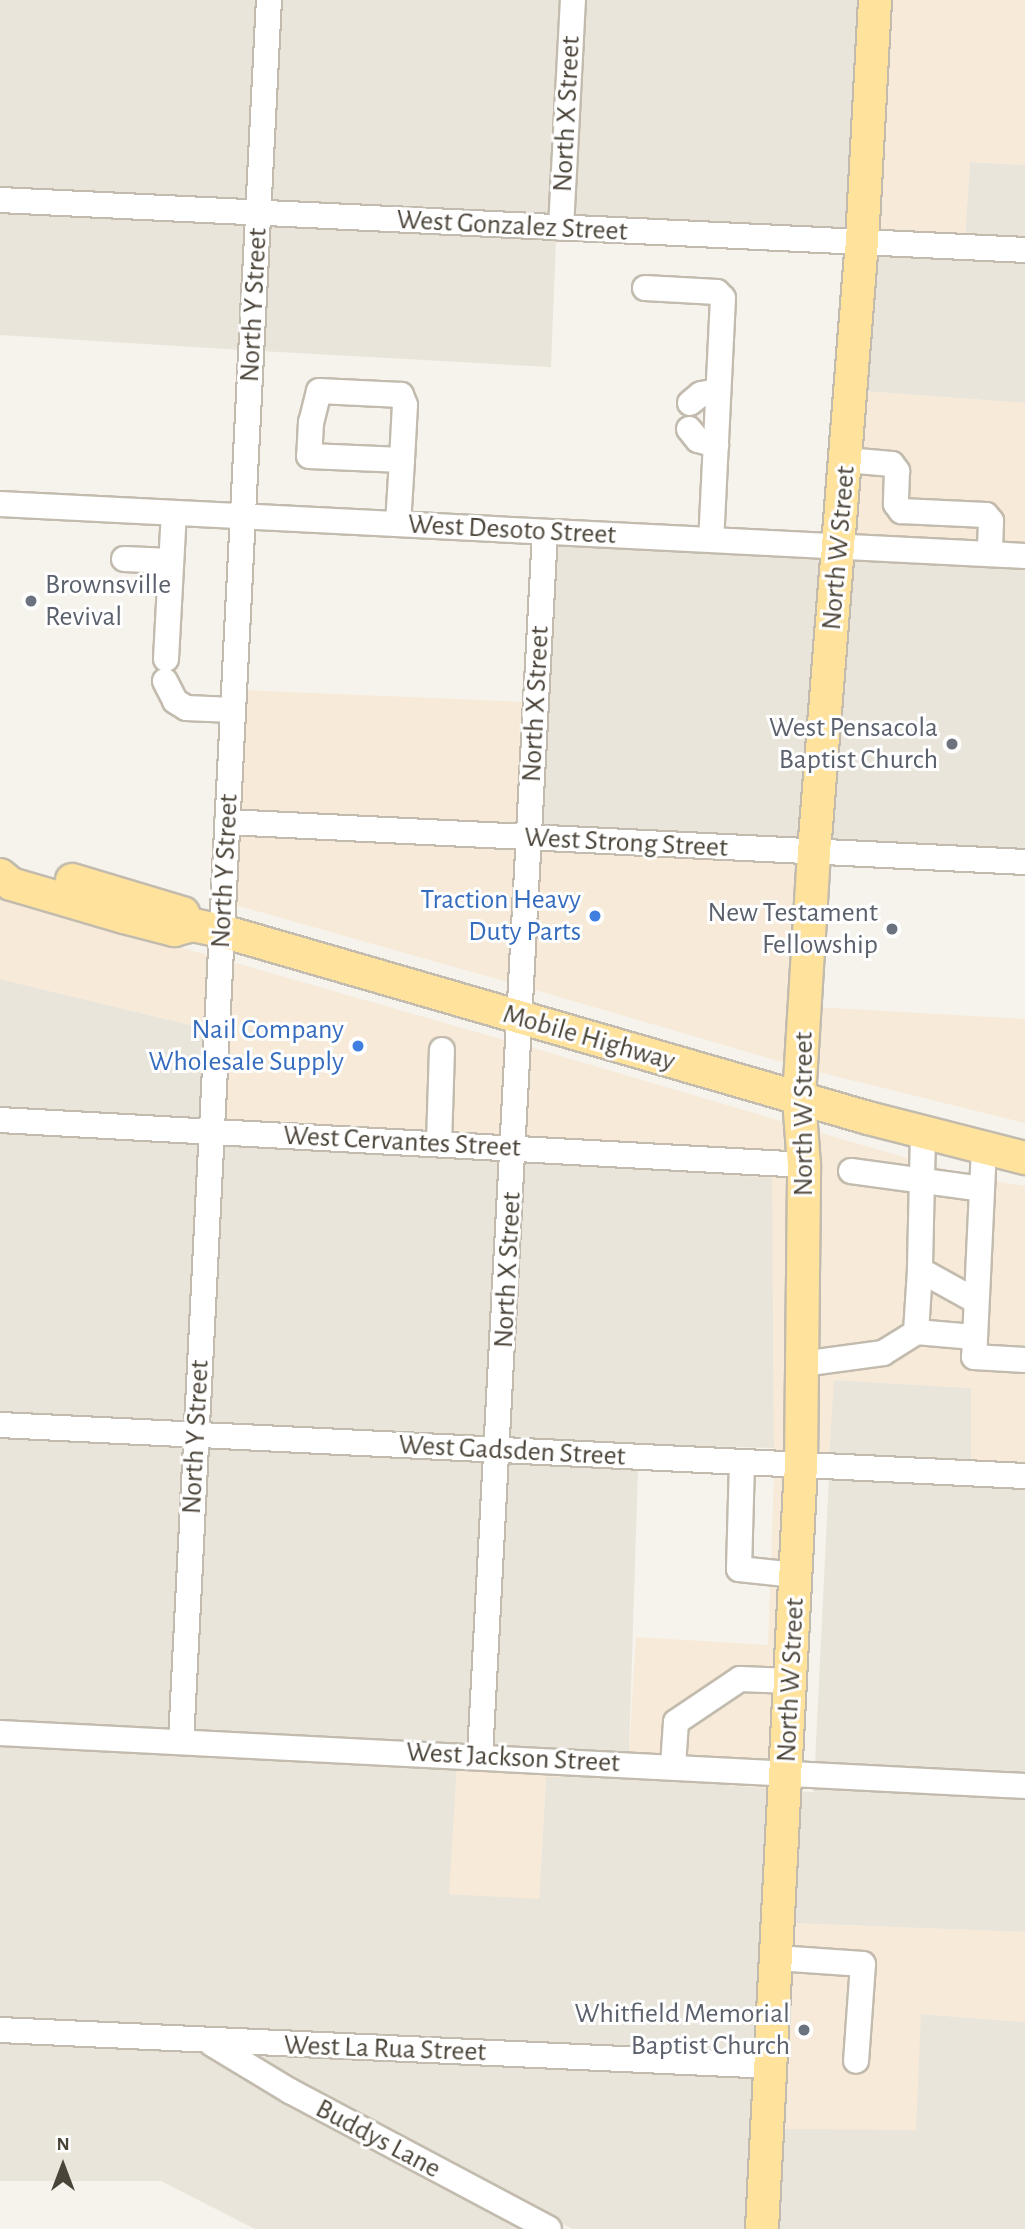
<!DOCTYPE html>
<style>
body{margin:0}
#map{position:relative;width:1025px;height:2229px;overflow:hidden;background:#f6f3ec;font-family:"Alegreya Sans",sans-serif}
div>[style]{position:absolute}
.residential>*{inset:0;background:#eae5da}
.commercial>*{inset:0;background:#f7ead8}
.roads{filter:drop-shadow(2px 0 #c2bbae) drop-shadow(-2px 0 #c2bbae) drop-shadow(0 2px #c2bbae) drop-shadow(0 -2px #c2bbae)}
.minor>*{height:24px;margin:-12px;padding:0 12px;transform-origin:12px;border-radius:12px;background:#fff}
.major>*{height:32px;margin:-16px;padding:0 16px;transform-origin:16px;border-radius:16px;background:#ffe39c}
.dots>*{width:19px;height:19px;translate:-50% -50%;box-sizing:border-box;border:4px solid #fff;border-radius:50%}
span{translate:-50% -50%;white-space:nowrap;text-align:center;line-height:1.15;-webkit-text-stroke:6px #fff;paint-order:stroke}
.street-label{font-size:28px;color:#4b4439}
.worship-label{font-size:28px;color:#5b616d}
.left{translate:0 -50%;text-align:left}
.right{translate:-100% -50%;text-align:right}
.shop-label{font-size:28px;color:#366cbe}
.north{position:absolute;left:28px;top:2131px;width:70px;height:70px;-webkit-text-stroke:5px #fff;paint-order:stroke;rotate:0deg;font-size:19px;font-weight:700;line-height:28px;text-align:center;color:#4b4439}
.north::after{content:'';display:block;margin:auto;width:24px;height:32px;background:#4b4439;clip-path:polygon(50% 0,100% 100%,50% 72%,0 100%)}
</style>
<div id="map">
<div class="residential">
<div style="clip-path:polygon(0 0,259px 0,250px 202px,0 189px)"></div>
<div style="clip-path:polygon(278px 0,563px 0,552px 217px,268px 203px)"></div>
<div style="clip-path:polygon(582px 0,866px 0,853px 230px,571px 218px)"></div>
<div style="clip-path:polygon(970px 162px,1025px 165px,1025px 239px,965px 236px)"></div>
<div style="clip-path:polygon(0 211px,249px 223px,242px 350px,0 335px)"></div>
<div style="clip-path:polygon(267px 224px,556px 239px,551px 367px,261px 351px)"></div>
<div style="clip-path:polygon(870px 252px,1025px 261px,1025px 403px,861px 391px)"></div>
<div style="clip-path:polygon(554px 543px,830px 557px,805px 841px,539px 828px)"></div>
<div style="clip-path:polygon(849px 558px,1025px 567px,1025px 852px,824px 842px)"></div>
<div style="clip-path:polygon(0 979px,207px 1029px,202px 1121px,0 1109px)"></div>
<div style="clip-path:polygon(0 1131px,201px 1142px,188px 1422px,0 1414px)"></div>
<div style="clip-path:polygon(220px 1143px,504px 1159px,489px 1440px,207px 1423px)"></div>
<div style="clip-path:polygon(523px 1160px,773px 1177px,774px 1448px,508px 1441px)"></div>
<div style="clip-path:polygon(833px 1380px,971px 1388px,971px 1463px,829px 1456px)"></div>
<div style="clip-path:polygon(0 1435px,187px 1444px,172px 1731px,0 1722px)"></div>
<div style="clip-path:polygon(205px 1445px,488px 1461px,471px 1744px,191px 1731px)"></div>
<div style="clip-path:polygon(507px 1462px,638px 1468px,629px 1752px,490px 1745px)"></div>
<div style="clip-path:polygon(829px 1477px,1025px 1487px,1025px 1775px,815px 1763px)"></div>
<div style="clip-path:polygon(0 1744px,457px 1766px,450px 1894px,539px 1898px,546px 1777px,628px 1777px,777px 1789px,762px 2055px,0 2019px)"></div>
<div style="clip-path:polygon(814px 1785px,1025px 1797px,1025px 1932px,788px 1923px,795px 1791px,813px 1792px)"></div>
<div style="clip-path:polygon(921px 2014px,1025px 2022px,1025px 2229px,772px 2229px,778px 2129px)"></div>
<div style="clip-path:polygon(0 2041px,208px 2053px,526px 2229px,255px 2229px,161px 2181px,0 2181px)"></div>
<div style="clip-path:polygon(250px 2055px,761px 2077px,753px 2229px,572px 2229px)"></div>
</div>
<div class="commercial">
<div style="clip-path:polygon(885px 0,1025px 0,1025px 165px,970px 162px,965px 236px,872px 231px)"></div>
<div style="clip-path:polygon(861px 391px,1025px 403px,1025px 545px,850px 537px)"></div>
<div style="clip-path:polygon(243px 690px,527px 702px,520px 827px,237px 812px)"></div>
<div style="clip-path:polygon(236px 833px,519px 848px,514px 984px,232px 904px)"></div>
<div style="clip-path:polygon(538px 849px,804px 862px,792px 1065px,532px 989px)"></div>
<div style="clip-path:polygon(0 897px,211px 956px,207px 1029px,0 979px)"></div>
<div style="clip-path:polygon(229px 961px,511px 1042px,506px 1136px,221px 1122px)"></div>
<div style="clip-path:polygon(814px 1007px,1025px 1019px,1025px 1123px,810px 1070px)"></div>
<div style="clip-path:polygon(530px 1047px,791px 1124px,794px 1153px,524px 1137px)"></div>
<div style="clip-path:polygon(811px 1130px,975px 1178px,1025px 1186px,1025px 1466px,971px 1463px,971px 1388px,834px 1380px,829px 1456px,811px 1455px)"></div>
<div style="clip-path:polygon(523px 1160px,794px 1175px,792px 1454px,774px 1453px,772px 1178px)"></div>
<div style="clip-path:polygon(774px 1474px,791px 1475px,778px 1761px,490px 1745px,629px 1752px,636px 1637px,768px 1645px)"></div>
<div style="clip-path:polygon(457px 1766px,777px 1783px,777px 1789px,628px 1777px,546px 1777px,539px 1899px,449px 1894px)"></div>
<div style="clip-path:polygon(788px 1923px,1025px 1932px,1025px 2022px,921px 2014px,916px 2130px,778px 2129px)"></div>
</div>
<div class="roads">
<div class="minor">
<div style="left:0;top:200px;width:1026px;rotate:2.79deg"></div>
<div style="left:561px;top:228px;width:228px;rotate:-87deg"></div>
<div style="left:645px;top:288px;width:72px;rotate:3.2deg"></div>
<div style="left:717px;top:292px;width:8px;rotate:45deg"></div>
<div style="left:723px;top:298px;width:242px;rotate:92.8deg"></div>
<div style="left:690px;top:403px;width:14px;rotate:-39deg"></div>
<div style="left:701px;top:394px;width:17px;rotate:-10deg"></div>
<div style="left:689px;top:429px;width:14px;rotate:51deg"></div>
<div style="left:698px;top:440px;width:19px;rotate:16deg"></div>
<div style="left:846px;top:460px;width:46px;rotate:5deg"></div>
<div style="left:892px;top:464px;width:9px;rotate:54deg"></div>
<div style="left:897px;top:471px;width:33px;rotate:92deg"></div>
<div style="left:896px;top:504px;width:9px;rotate:54deg"></div>
<div style="left:901px;top:511px;width:85px;rotate:2.7deg"></div>
<div style="left:986px;top:515px;width:8px;rotate:50deg"></div>
<div style="left:991px;top:521px;width:33px;rotate:92deg"></div>
<div style="left:0;top:504px;width:1026px;rotate:2.9deg"></div>
<div style="left:398px;top:524px;width:64px;rotate:-86.4deg"></div>
<div style="left:402px;top:460px;width:55px;rotate:-86.9deg"></div>
<div style="left:405px;top:405px;width:11px;rotate:-112deg"></div>
<div style="left:401px;top:395px;width:82px;rotate:-177.2deg"></div>
<div style="left:319px;top:391px;width:32px;rotate:104deg"></div>
<div style="left:311px;top:422px;width:34px;rotate:93deg"></div>
<div style="left:309px;top:456px;width:93px;rotate:2.5deg"></div>
<div style="left:124px;top:559px;width:47px;rotate:2.4deg"></div>
<div style="left:166px;top:659px;width:146px;rotate:-86.9deg"></div>
<div style="left:165px;top:681px;width:22px;rotate:63deg"></div>
<div style="left:175px;top:701px;width:13px;rotate:32deg"></div>
<div style="left:186px;top:708px;width:47px;rotate:2.4deg"></div>
<div style="left:227px;top:822px;width:799px;rotate:2.87deg"></div>
<div style="left:0;top:1120px;width:805px;rotate:3.2deg"></div>
<div style="left:923px;top:1133px;width:137px;rotate:91.3deg"></div>
<div style="left:920px;top:1270px;width:64px;rotate:29deg"></div>
<div style="left:439px;top:1144px;width:94px;rotate:-88.2deg"></div>
<div style="left:984px;top:1148px;width:209px;rotate:92.7deg"></div>
<div style="left:974px;top:1357px;width:51px;rotate:3.4deg"></div>
<div style="left:851px;top:1171px;width:132px;rotate:7.8deg"></div>
<div style="left:916px;top:1332px;width:62px;rotate:-86.3deg"></div>
<div style="left:802px;top:1364px;width:82px;rotate:-7.7deg"></div>
<div style="left:883px;top:1353px;width:39px;rotate:-32deg"></div>
<div style="left:916px;top:1332px;width:58px;rotate:4.9deg"></div>
<div style="left:0;top:1425px;width:1026px;rotate:2.85deg"></div>
<div style="left:742px;top:1462px;width:107px;rotate:91.6deg"></div>
<div style="left:739px;top:1569px;width:57px;rotate:6deg"></div>
<div style="left:0;top:1733px;width:1026px;rotate:2.96deg"></div>
<div style="left:181px;top:1742px;width:1744px;rotate:-87.11deg"></div>
<div style="left:480px;top:1756px;width:1226px;rotate:-86.96deg"></div>
<div style="left:673px;top:1766px;width:44px;rotate:-86.1deg"></div>
<div style="left:676px;top:1722px;width:77px;rotate:-33.9deg"></div>
<div style="left:740px;top:1679px;width:51px;rotate:2.2deg"></div>
<div style="left:777px;top:1958px;width:86px;rotate:4deg"></div>
<div style="left:863px;top:1964px;width:97px;rotate:94.1deg"></div>
<div style="left:0;top:2030px;width:772px;rotate:2.67deg"></div>
<div style="left:212px;top:2044px;width:91px;rotate:31.1deg"></div>
<div style="left:290px;top:2091px;width:293px;rotate:28deg"></div>
</div>
<div class="major">
<div style="left:0;top:875px;width:14px;rotate:39deg"></div>
<div style="left:11px;top:884px;width:118px;rotate:16.3deg"></div>
<div style="left:124px;top:917px;width:52px;rotate:14.6deg"></div>
<div style="left:174px;top:930px;width:20px;rotate:-15deg"></div>
<div style="left:193px;top:925px;width:30px;rotate:12deg"></div>
<div style="left:222px;top:931px;width:673px;rotate:16.14deg"></div>
<div style="left:868px;top:1118px;width:162px;rotate:14.3deg"></div>
<div style="left:72px;top:880px;width:116px;rotate:16.6deg"></div>
<div style="left:762px;top:2229px;width:765px;rotate:-87.08deg"></div>
<div style="left:801px;top:1465px;width:300px;rotate:-89.4deg"></div>
<div style="left:804px;top:1165px;width:67px;rotate:-94.3deg"></div>
<div style="left:799px;top:1098px;width:246px;rotate:-86.5deg"></div>
<div style="left:814px;top:852px;width:613px;rotate:-85.51deg"></div>
<div style="left:862px;top:241px;width:241px;rotate:-86.9deg"></div>
</div>
</div>
<div class="dots">
<div style="left:31px;top:601px;background:#6b7280"></div>
<div style="left:952px;top:744px;background:#6b7280"></div>
<div style="left:595px;top:916px;background:#3f7fe0"></div>
<div style="left:892px;top:929px;background:#6b7280"></div>
<div style="left:358px;top:1046px;background:#3f7fe0"></div>
<div style="left:804px;top:2030px;background:#6b7280"></div>
</div>
<div class="street-label">
<span style="left:567px;top:114px;rotate:-87deg">North X Street</span>
<span style="left:512px;top:226px;rotate:3deg">West Gonzalez Street</span>
<span style="left:254px;top:305px;rotate:-87deg">North Y Street</span>
<span style="left:512px;top:530px;rotate:3deg">West Desoto Street</span>
<span style="left:839px;top:548px;rotate:-85deg">North W Street</span>
<span style="left:536px;top:704px;rotate:-87deg">North X Street</span>
<span style="left:626px;top:843px;rotate:3deg">West Strong Street</span>
<span style="left:225px;top:871px;rotate:-87deg">North Y Street</span>
<span style="left:589px;top:1038px;rotate:16deg">Mobile Highway</span>
<span style="left:804px;top:1114px;rotate:-90deg">North W Street</span>
<span style="left:402px;top:1142px;rotate:3deg">West Cervantes Street</span>
<span style="left:508px;top:1270px;rotate:-87deg">North X Street</span>
<span style="left:196px;top:1437px;rotate:-87deg">North Y Street</span>
<span style="left:512px;top:1451px;rotate:3deg">West Gadsden Street</span>
<span style="left:791px;top:1680px;rotate:-87deg">North W Street</span>
<span style="left:513px;top:1758px;rotate:3deg">West Jackson Street</span>
<span style="left:385px;top:2049px;rotate:2deg">West La Rua Street</span>
<span style="left:378px;top:2139px;rotate:28deg">Buddys Lane</span>
</div>
<div class="worship-label">
<span class="left" style="left:45px;top:601px">Brownsville<br>Revival</span>
<span class="right" style="left:938px;top:744px">West Pensacola<br>Baptist Church</span>
<span class="right" style="left:878px;top:929px">New Testament<br>Fellowship</span>
<span class="right" style="left:790px;top:2030px">Whitfield Memorial<br>Baptist Church</span>
</div>
<div class="shop-label">
<span class="right" style="left:581px;top:916px">Traction Heavy<br>Duty Parts</span>
<span class="right" style="left:344px;top:1046px">Nail Company<br>Wholesale Supply</span>
</div>
<div class="north">N</div>
</div>
